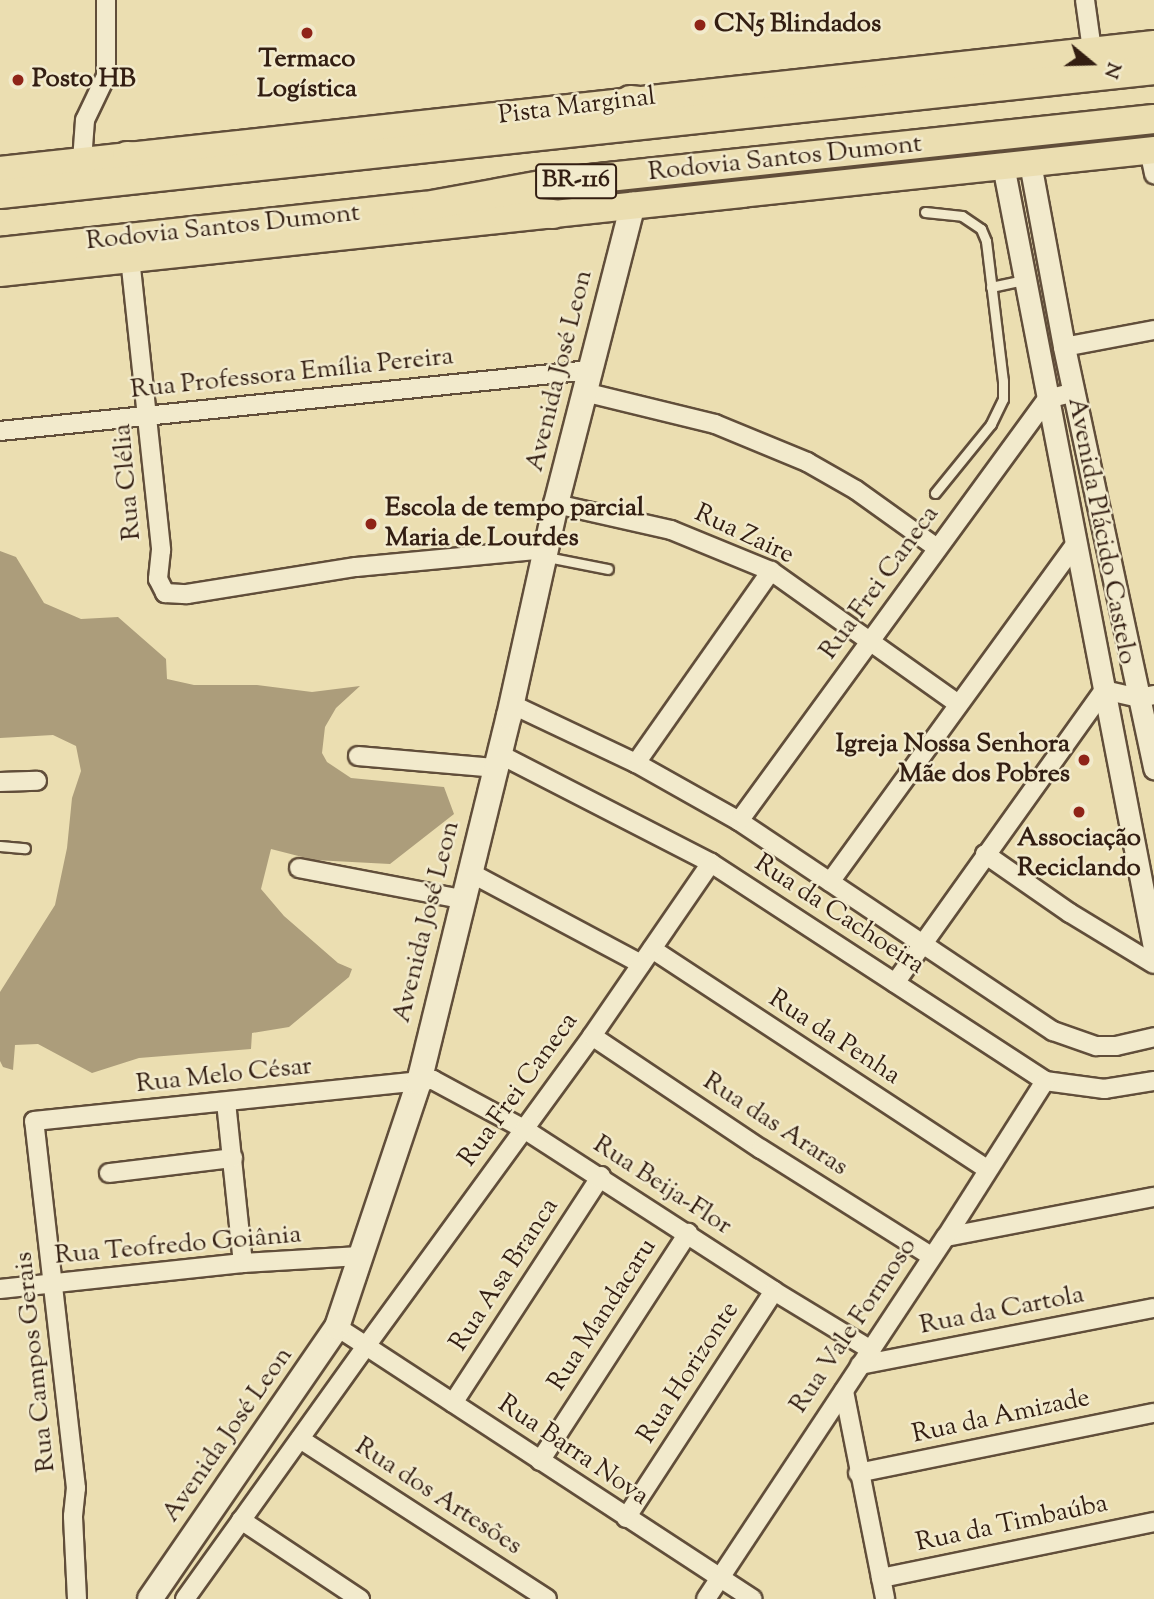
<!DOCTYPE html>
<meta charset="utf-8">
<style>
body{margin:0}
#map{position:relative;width:1154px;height:1599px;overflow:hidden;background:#ebdeb1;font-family:"Sorts Mill Goudy",serif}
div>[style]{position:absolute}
.water>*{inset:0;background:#ac9d7b}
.roads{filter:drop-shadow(2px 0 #614e3a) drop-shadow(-2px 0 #614e3a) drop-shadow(0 2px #614e3a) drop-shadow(0 -2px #614e3a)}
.service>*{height:9px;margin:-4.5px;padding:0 4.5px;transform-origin:4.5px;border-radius:4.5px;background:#f2eacc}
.minor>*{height:18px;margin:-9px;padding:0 9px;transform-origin:9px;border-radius:9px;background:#f2eacc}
.tertiary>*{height:21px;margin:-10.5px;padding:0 10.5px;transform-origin:10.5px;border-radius:10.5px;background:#f2eacc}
.secondary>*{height:24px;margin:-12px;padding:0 12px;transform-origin:12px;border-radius:12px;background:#f2eacc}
.primary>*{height:26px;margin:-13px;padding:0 13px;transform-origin:13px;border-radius:13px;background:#ebdeb1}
.trunk>*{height:28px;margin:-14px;padding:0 14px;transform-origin:14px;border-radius:14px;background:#ebdeb1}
.dots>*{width:19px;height:19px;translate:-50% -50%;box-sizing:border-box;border:4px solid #f2eacc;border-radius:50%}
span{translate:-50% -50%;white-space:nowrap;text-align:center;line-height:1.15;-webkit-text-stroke:5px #f2eacc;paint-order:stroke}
.shield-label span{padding:2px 5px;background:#f2eacc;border:2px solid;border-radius:5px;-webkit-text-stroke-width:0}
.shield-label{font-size:24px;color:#331e12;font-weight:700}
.poi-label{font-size:26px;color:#331e12;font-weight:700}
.left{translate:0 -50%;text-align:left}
.right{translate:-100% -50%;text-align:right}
.street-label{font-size:26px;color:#331e12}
.north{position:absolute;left:1056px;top:28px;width:70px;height:70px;-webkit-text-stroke:5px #f2eacc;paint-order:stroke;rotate:109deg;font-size:19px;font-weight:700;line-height:28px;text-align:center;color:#331e12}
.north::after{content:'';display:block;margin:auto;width:24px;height:32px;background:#331e12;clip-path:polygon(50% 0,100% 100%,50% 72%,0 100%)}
</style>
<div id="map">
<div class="water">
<div style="clip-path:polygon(0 551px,16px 557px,44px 603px,81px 619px,118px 617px,166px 659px,167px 679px,194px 685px,257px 685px,312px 692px,360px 686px,336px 708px,325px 727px,322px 753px,327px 762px,351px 778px,444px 787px,454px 814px,390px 864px,314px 860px,271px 849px,261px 889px,284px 916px,338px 963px,352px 969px,349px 977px,289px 1027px,252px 1033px,251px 1049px,139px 1058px,92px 1073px,38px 1044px,15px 1045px,13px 1070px,3px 1067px,0 1061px,0 992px,55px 905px,67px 848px,72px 798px,81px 771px,76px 746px,53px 735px,0 738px)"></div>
</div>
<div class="roads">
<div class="service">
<div style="left:925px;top:212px;width:37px;rotate:6deg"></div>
<div style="left:962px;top:216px;width:23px;rotate:34deg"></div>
<div style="left:981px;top:229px;width:13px;rotate:67deg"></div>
<div style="left:986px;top:241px;width:141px;rotate:83.1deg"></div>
<div style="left:1003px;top:381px;width:18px;rotate:90deg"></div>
<div style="left:1003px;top:399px;width:28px;rotate:116deg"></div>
<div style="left:991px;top:424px;width:89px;rotate:129.1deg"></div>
<div style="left:991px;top:287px;width:34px;rotate:-12deg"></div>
<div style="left:547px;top:557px;width:62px;rotate:11.1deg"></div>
<div style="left:0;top:846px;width:25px;rotate:5deg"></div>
</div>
<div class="minor">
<div style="left:1085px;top:0;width:50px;rotate:82deg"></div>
<div style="left:1149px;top:150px;width:25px;rotate:78deg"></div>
<div style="left:82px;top:161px;width:41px;rotate:-85.8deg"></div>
<div style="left:85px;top:120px;width:49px;rotate:-64.5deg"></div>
<div style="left:106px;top:76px;width:76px;rotate:-90deg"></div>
<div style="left:130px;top:258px;width:294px;rotate:83.9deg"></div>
<div style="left:161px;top:550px;width:29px;rotate:96deg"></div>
<div style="left:158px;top:579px;width:16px;rotate:63deg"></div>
<div style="left:165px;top:593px;width:22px;rotate:3deg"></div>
<div style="left:187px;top:594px;width:171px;rotate:-9.1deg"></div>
<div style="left:356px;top:567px;width:191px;rotate:-5.4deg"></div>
<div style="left:1064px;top:347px;width:92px;rotate:-10.7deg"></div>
<div style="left:584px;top:392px;width:135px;rotate:13.7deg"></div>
<div style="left:715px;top:424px;width:100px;rotate:22.4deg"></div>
<div style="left:807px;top:462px;width:56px;rotate:29.7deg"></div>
<div style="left:856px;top:490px;width:100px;rotate:35.6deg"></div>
<div style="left:0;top:431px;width:593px;rotate:-5.9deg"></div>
<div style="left:556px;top:504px;width:118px;rotate:12.7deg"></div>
<div style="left:671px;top:530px;width:108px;rotate:22.3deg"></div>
<div style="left:771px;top:571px;width:229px;rotate:35.4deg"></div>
<div style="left:511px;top:704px;width:138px;rotate:25.3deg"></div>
<div style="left:636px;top:763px;width:118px;rotate:29.4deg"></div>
<div style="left:739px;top:821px;width:378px;rotate:33.8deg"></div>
<div style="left:1053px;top:1031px;width:46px;rotate:19.2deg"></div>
<div style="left:1096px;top:1046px;width:20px"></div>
<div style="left:1116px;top:1046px;width:39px;rotate:-13deg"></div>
<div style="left:499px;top:754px;width:238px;rotate:27.2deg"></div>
<div style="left:711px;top:863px;width:399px;rotate:33.1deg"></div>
<div style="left:1045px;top:1081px;width:60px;rotate:7.7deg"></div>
<div style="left:1104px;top:1089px;width:51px;rotate:-9.1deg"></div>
<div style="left:358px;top:756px;width:139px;rotate:5deg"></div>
<div style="left:636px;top:763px;width:235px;rotate:-54.9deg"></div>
<div style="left:0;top:782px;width:37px;rotate:-2deg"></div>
<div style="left:739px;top:821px;width:522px;rotate:-53.88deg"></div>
<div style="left:1047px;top:399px;width:29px;rotate:-14deg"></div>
<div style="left:985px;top:854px;width:103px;rotate:34.8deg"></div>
<div style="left:1070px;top:913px;width:98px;rotate:31.3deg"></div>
<div style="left:299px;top:868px;width:166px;rotate:10.8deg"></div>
<div style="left:469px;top:872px;width:195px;rotate:28.1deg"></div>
<div style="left:830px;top:882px;width:417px;rotate:-54deg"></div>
<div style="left:652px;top:949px;width:402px;rotate:33.3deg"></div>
<div style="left:895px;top:983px;width:360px;rotate:-54.5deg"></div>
<div style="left:1104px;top:690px;width:36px;rotate:13deg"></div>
<div style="left:1139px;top:698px;width:15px;rotate:-11deg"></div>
<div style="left:592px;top:1036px;width:203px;rotate:33.8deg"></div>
<div style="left:761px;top:1149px;width:201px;rotate:32.2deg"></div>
<div style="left:226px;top:1102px;width:162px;rotate:84deg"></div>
<div style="left:109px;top:1173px;width:125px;rotate:-6.9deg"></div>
<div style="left:946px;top:1237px;width:212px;rotate:-10.9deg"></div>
<div style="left:0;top:1289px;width:244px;rotate:-6.1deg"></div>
<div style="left:243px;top:1263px;width:117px;rotate:-3.4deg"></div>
<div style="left:337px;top:1327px;width:35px;rotate:33deg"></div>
<div style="left:366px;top:1346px;width:384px;rotate:-53.9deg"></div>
<div style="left:592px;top:1036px;width:210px;rotate:-55.5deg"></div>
<div style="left:860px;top:1365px;width:299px;rotate:-11deg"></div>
<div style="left:844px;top:1391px;width:212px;rotate:78.8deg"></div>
<div style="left:453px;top:1403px;width:271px;rotate:-56.9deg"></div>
<div style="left:300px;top:1439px;width:294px;rotate:32.9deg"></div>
<div style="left:540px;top:1461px;width:272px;rotate:-57deg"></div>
<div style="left:858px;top:1473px;width:302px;rotate:-11.5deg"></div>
<div style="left:626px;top:1518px;width:271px;rotate:-56.9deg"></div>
<div style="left:241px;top:1520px;width:143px;rotate:33.6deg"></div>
<div style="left:881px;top:1578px;width:279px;rotate:-11.6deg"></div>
<div style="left:77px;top:1599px;width:83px;rotate:-92.8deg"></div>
<div style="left:73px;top:1516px;width:28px;rotate:-84deg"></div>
<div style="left:76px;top:1488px;width:369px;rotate:-96.5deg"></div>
<div style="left:34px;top:1121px;width:401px;rotate:-5.9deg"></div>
<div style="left:433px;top:1080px;width:103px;rotate:28.3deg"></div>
<div style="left:524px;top:1129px;width:298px;rotate:32.9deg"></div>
<div style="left:774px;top:1291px;width:114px;rotate:31.3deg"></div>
<div style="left:185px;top:1599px;width:311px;rotate:-54.4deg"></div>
<div style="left:366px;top:1346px;width:462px;rotate:33.2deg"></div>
<div style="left:706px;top:1599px;width:434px;rotate:-56.5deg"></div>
<div style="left:946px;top:1237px;width:185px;rotate:-57.6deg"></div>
</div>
<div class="tertiary">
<div style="left:1030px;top:163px;width:187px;rotate:79.5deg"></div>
<div style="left:1064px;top:347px;width:431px;rotate:77.9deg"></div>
<div style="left:1003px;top:165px;width:797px;rotate:79.08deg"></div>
</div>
<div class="secondary">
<div style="left:150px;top:1599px;width:330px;rotate:-55.5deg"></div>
<div style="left:337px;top:1327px;width:258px;rotate:-71.5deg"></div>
<div style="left:419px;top:1082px;width:377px;rotate:-76.2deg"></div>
<div style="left:509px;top:716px;width:217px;rotate:-77.5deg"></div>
<div style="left:556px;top:504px;width:309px;rotate:-75.6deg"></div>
</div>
<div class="primary">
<div style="left:0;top:170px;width:1161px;rotate:-6.23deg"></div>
<div style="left:0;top:273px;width:1161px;rotate:-6.08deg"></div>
</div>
<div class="trunk">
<div style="left:630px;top:100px;width:64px;rotate:6.2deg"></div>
<div style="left:127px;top:156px;width:63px;rotate:4.5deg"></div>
<div style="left:0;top:194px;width:1161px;rotate:-6.13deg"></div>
<div style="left:471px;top:209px;width:82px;rotate:3.5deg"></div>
<div style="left:0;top:252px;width:428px;rotate:-6.2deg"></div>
<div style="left:426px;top:206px;width:128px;rotate:-10.3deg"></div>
<div style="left:552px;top:183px;width:605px;rotate:-6.07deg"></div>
</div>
</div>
<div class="dots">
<div style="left:700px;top:25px;background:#8f2418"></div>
<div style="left:307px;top:33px;background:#8f2418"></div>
<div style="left:18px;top:80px;background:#8f2418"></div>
<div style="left:371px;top:524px;background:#8f2418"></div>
<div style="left:1084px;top:760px;background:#8f2418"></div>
<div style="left:1079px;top:812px;background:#8f2418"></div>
</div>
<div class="shield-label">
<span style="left:576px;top:181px">BR-116</span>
</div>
<div class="poi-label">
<span class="left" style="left:714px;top:25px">CN5 Blindados</span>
<span style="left:307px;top:75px">Termaco<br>Logística</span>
<span class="left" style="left:32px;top:80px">Posto HB</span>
<span class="left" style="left:385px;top:524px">Escola de tempo parcial<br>Maria de Lourdes</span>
<span class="right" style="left:1070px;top:760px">Igreja Nossa Senhora<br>Mãe dos Pobres</span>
<span style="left:1079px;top:854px">Associação<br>Reciclando</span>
</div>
<div class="street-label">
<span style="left:577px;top:107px;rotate:-7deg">Pista Marginal</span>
<span style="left:785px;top:159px;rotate:-6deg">Rodovia Santos Dumont</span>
<span style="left:223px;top:228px;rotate:-6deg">Rodovia Santos Dumont</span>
<span style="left:560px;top:371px;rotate:-76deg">Avenida José Leon</span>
<span style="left:292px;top:374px;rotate:-6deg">Rua Professora Emília Pereira</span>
<span style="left:128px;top:482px;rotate:-95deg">Rua Clélia</span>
<span style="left:1101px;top:531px;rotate:79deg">Avenida Plácido Castelo</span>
<span style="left:744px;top:535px;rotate:25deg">Rua Zaire</span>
<span style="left:880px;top:583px;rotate:-54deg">Rua Frei Caneca</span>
<span style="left:839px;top:915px;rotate:33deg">Rua da Cachoeira</span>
<span style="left:427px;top:922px;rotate:-76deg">Avenida José Leon</span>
<span style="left:834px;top:1038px;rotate:33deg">Rua da Penha</span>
<span style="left:224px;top:1076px;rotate:-6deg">Rua Melo César</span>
<span style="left:519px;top:1090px;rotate:-54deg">Rua Frei Caneca</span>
<span style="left:775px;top:1125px;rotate:33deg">Rua das Araras</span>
<span style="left:662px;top:1186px;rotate:33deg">Rua Beija-Flor</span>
<span style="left:178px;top:1246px;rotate:-5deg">Rua Teofredo Goiânia</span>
<span style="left:505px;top:1275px;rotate:-57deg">Rua Asa Branca</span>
<span style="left:1002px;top:1311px;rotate:-11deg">Rua da Cartola</span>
<span style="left:603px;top:1315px;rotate:-57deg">Rua Mandacaru</span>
<span style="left:854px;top:1326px;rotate:-56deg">Rua Vale Formoso</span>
<span style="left:36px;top:1362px;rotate:-96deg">Rua Campos Gerais</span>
<span style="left:689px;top:1373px;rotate:-57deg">Rua Horizonte</span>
<span style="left:1001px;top:1417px;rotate:-12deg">Rua da Amizade</span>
<span style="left:228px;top:1435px;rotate:-55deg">Avenida José Leon</span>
<span style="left:573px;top:1451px;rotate:34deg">Rua Barra Nova</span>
<span style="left:438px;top:1497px;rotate:33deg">Rua dos Artesões</span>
<span style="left:1012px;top:1524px;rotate:-12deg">Rua da Timbaúba</span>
</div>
<div class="north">N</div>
</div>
